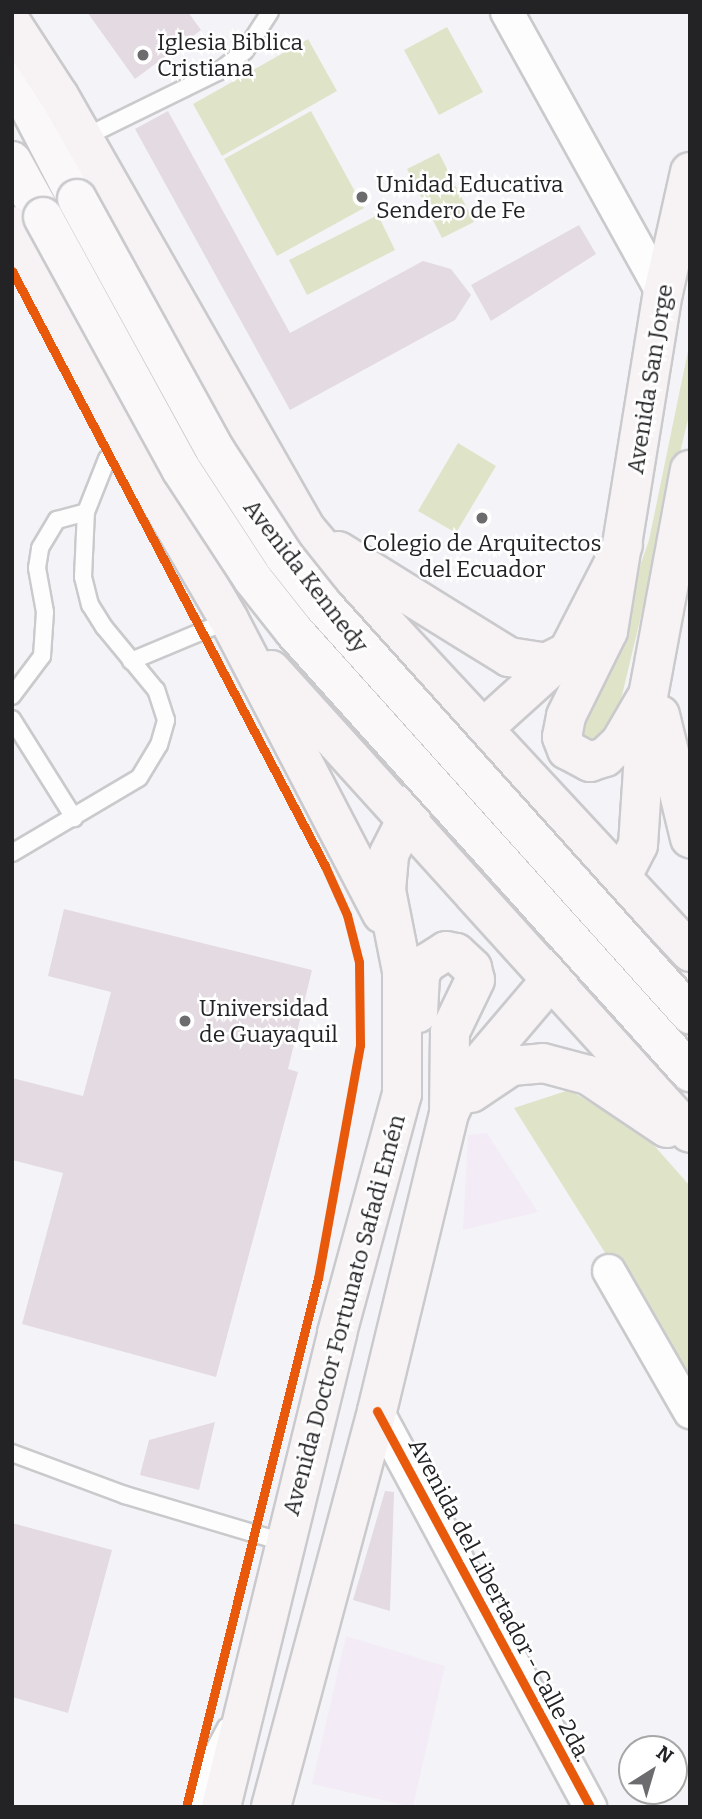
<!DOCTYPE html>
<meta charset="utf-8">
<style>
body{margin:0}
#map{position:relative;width:702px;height:1819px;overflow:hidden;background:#f4f4f8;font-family:Bitter,serif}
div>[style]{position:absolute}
.commercial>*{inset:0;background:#f3ebf6}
.green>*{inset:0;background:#dfe4c9}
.building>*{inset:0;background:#e4dae1}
.roads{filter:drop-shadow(2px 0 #cacacd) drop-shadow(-2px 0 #cacacd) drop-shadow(0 2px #cacacd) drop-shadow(0 -2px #cacacd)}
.service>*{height:16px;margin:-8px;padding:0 8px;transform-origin:8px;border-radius:8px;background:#fdfdfe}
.minor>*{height:32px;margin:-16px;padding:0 16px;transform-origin:16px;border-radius:16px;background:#fdfdfe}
.secondary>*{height:38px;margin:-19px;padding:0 19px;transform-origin:19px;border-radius:19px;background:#faf8f9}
.primary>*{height:38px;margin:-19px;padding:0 19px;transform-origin:19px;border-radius:19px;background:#f7f3f5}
.bridges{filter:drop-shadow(2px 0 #cacacd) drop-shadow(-2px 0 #cacacd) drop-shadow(0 2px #cacacd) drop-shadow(0 -2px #cacacd)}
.secondary-bridge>*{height:38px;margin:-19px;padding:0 19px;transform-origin:19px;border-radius:19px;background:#faf8f9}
.cycleway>*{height:9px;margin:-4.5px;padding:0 4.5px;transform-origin:4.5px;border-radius:4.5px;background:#e8590c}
.dots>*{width:19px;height:19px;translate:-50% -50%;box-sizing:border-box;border:4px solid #fff;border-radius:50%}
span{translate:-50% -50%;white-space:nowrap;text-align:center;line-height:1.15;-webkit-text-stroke:5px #fff;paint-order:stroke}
.poi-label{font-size:23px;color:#232225}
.left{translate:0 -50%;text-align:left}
.street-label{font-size:23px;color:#232225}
.frame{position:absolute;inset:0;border:14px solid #232225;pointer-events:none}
.north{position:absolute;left:618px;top:1735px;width:70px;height:70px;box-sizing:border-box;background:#fff;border:2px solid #a7a7a8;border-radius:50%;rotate:37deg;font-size:19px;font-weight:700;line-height:28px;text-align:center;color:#232225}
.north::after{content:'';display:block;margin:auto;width:24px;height:32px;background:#6c6c6f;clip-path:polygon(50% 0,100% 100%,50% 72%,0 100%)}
</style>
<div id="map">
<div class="commercial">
<div style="clip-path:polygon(487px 1133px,538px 1212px,463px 1230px,468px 1135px)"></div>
<div style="clip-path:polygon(346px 1636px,445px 1666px,413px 1807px,312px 1784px)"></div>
</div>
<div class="green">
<div style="clip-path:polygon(447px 27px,483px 92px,439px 115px,404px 50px)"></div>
<div style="clip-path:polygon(308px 39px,337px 91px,222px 156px,193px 104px)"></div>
<div style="clip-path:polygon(311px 111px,364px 208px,277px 256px,224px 159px)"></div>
<div style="clip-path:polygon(439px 153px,474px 222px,442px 238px,407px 169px)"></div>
<div style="clip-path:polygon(378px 215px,395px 250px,307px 295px,289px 260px)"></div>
<div style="clip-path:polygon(690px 341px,690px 411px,614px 729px,611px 738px,581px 745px,580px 718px,600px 681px,649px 540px)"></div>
<div style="clip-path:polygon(458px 443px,496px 466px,456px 533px,418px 511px)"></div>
<div style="clip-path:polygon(569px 1090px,644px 1134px,690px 1186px,690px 1388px,514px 1108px)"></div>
</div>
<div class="building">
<div style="clip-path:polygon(87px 12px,188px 12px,201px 30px,135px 79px)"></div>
<div style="clip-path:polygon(168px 111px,290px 333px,423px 261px,451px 269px,471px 295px,455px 320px,290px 410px,135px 129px)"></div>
<div style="clip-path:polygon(579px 225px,596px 254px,491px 321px,471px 285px)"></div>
<div style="clip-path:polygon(64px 909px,312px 970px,288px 1069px,298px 1072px,216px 1377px,22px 1324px,63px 1173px,12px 1160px,12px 1078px,83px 1096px,111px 992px,48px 976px)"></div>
<div style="clip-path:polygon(215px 1422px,199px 1490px,140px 1475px,149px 1440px)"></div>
<div style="clip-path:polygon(385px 1491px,394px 1492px,390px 1611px,353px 1600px)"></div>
<div style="clip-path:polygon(12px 1523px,112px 1550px,68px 1713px,12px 1697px)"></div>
</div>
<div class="roads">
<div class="service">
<div style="left:81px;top:139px;width:153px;rotate:-26.1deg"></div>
<div style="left:218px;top:72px;width:34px;rotate:-38deg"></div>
<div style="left:245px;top:51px;width:46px;rotate:-57.3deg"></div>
<div style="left:131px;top:661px;width:106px;rotate:-22.7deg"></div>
<div style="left:12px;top:696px;width:50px;rotate:-53.1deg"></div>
<div style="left:42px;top:656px;width:44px;rotate:-86.1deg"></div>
<div style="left:45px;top:612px;width:45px;rotate:-100.3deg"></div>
<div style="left:37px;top:568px;width:20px;rotate:-81deg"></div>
<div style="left:40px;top:548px;width:33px;rotate:-59deg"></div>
<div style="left:57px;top:520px;width:30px;rotate:-15deg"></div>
<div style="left:12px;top:719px;width:117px;rotate:57.9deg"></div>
<div style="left:12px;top:853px;width:147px;rotate:-30.6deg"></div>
<div style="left:139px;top:778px;width:39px;rotate:-59deg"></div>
<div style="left:159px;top:745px;width:26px;rotate:-74deg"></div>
<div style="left:166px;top:720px;width:32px;rotate:-108deg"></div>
<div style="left:156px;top:690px;width:82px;rotate:-129.5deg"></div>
<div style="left:104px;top:627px;width:26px;rotate:-122deg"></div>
<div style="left:90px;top:605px;width:29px;rotate:-104deg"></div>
<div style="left:83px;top:577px;width:65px;rotate:-87.4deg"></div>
<div style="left:86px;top:512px;width:57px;rotate:-68.4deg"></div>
<div style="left:107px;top:459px;width:24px;rotate:-42deg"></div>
<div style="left:12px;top:1453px;width:121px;rotate:20.4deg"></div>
<div style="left:125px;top:1495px;width:168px;rotate:16.6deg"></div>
<div style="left:196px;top:1807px;width:43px;rotate:-76.6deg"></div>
<div style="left:206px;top:1765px;width:43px;rotate:-62.2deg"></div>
</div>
<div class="minor">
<div style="left:507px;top:12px;width:321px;rotate:61deg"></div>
<div style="left:609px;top:1271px;width:163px;rotate:60.1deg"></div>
<div style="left:377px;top:1411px;width:450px;rotate:61.7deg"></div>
</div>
<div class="secondary">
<div style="left:12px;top:74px;width:141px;rotate:62.5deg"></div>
<div style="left:12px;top:161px;width:64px;rotate:61deg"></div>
</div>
<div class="primary">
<div style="left:12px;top:24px;width:86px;rotate:56.9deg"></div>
<div style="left:59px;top:96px;width:498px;rotate:60.3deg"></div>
<div style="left:306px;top:529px;width:133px;rotate:49.9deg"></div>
<div style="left:392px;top:631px;width:438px;rotate:47.1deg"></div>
<div style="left:12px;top:226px;width:245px;rotate:62.3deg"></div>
<div style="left:126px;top:443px;width:205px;rotate:59.8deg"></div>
<div style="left:229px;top:620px;width:331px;rotate:62.5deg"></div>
<div style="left:338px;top:551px;width:201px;rotate:31.8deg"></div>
<div style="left:509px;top:657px;width:37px;rotate:9deg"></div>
<div style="left:546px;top:663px;width:25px;rotate:-27deg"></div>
<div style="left:271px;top:670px;width:624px;rotate:47.86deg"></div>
<div style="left:645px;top:700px;width:50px;rotate:120.2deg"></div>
<div style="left:620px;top:743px;width:21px;rotate:137deg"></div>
<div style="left:605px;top:757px;width:16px;rotate:162deg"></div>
<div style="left:590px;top:762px;width:26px;rotate:-152deg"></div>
<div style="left:567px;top:750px;width:14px;rotate:-111deg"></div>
<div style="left:562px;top:737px;width:21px;rotate:-79deg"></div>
<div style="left:566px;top:716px;width:95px;rotate:-63.7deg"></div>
<div style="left:608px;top:631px;width:342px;rotate:-80.8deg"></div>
<div style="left:663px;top:293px;width:124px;rotate:-77.4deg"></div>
<div style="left:660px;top:715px;width:127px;rotate:76.3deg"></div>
<div style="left:418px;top:1013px;width:39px;rotate:-87deg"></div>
<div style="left:420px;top:974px;width:13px;rotate:-58deg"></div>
<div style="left:427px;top:963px;width:22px;rotate:-32deg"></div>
<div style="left:446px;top:951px;width:10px;rotate:11deg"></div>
<div style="left:456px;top:953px;width:22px;rotate:43deg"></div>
<div style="left:472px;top:968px;width:12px;rotate:76deg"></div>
<div style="left:475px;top:980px;width:58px;rotate:115.7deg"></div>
<div style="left:450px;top:1032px;width:79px;rotate:90.7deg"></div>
<div style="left:471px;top:1093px;width:48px;rotate:-34deg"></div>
<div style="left:511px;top:1066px;width:32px;rotate:-5deg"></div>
<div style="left:543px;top:1063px;width:47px;rotate:14.9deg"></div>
<div style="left:588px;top:1075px;width:95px;rotate:33.9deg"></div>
<div style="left:221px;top:1807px;width:488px;rotate:-76.2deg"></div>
<div style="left:337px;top:1333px;width:248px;rotate:-74.8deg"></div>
<div style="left:402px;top:1094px;width:123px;rotate:-90deg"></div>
<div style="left:402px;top:971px;width:83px;rotate:-101.2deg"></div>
<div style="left:386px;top:890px;width:36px;rotate:-85deg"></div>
<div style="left:389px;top:854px;width:59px;rotate:-63deg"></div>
<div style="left:416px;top:801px;width:101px;rotate:-47deg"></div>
<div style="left:485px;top:727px;width:112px;rotate:-42.1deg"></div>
<div style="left:568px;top:652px;width:120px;rotate:-62.8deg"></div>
<div style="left:271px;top:1807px;width:410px;rotate:-75deg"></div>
<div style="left:377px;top:1411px;width:307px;rotate:-76.4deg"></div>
<div style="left:449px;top:1113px;width:34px;rotate:-64deg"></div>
<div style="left:464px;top:1082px;width:204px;rotate:-49.6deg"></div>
<div style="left:596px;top:927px;width:92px;rotate:-62.9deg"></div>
<div style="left:638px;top:845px;width:149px;rotate:-86.2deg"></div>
<div style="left:648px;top:696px;width:230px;rotate:-79.5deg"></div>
</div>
</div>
<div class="bridges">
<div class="secondary-bridge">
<div style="left:77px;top:199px;width:286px;rotate:61.2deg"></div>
<div style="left:215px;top:450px;width:126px;rotate:56.9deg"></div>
<div style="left:284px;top:556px;width:63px;rotate:51.5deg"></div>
<div style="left:323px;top:605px;width:550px;rotate:48.1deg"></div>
<div style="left:43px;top:217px;width:287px;rotate:61.3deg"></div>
<div style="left:181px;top:469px;width:131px;rotate:56.8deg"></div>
<div style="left:253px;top:579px;width:66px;rotate:51.7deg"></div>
<div style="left:294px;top:631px;width:593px;rotate:48.08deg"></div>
</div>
</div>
<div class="cycleway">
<div style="left:12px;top:271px;width:672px;rotate:62.25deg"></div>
<div style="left:325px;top:866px;width:54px;rotate:65.8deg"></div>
<div style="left:347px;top:915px;width:49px;rotate:75.7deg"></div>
<div style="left:359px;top:962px;width:83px;rotate:89.3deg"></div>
<div style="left:360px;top:1045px;width:237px;rotate:100.2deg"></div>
<div style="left:318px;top:1278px;width:545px;rotate:104.01deg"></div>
<div style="left:377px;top:1411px;width:450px;rotate:61.7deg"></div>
</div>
<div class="dots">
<div style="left:143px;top:55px;background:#6c6c6f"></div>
<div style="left:362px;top:197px;background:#6c6c6f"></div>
<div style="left:482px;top:518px;background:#6c6c6f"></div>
<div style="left:185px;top:1021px;background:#6c6c6f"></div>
</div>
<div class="poi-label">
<span class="left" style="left:157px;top:55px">Iglesia Biblica<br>Cristiana</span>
<span class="left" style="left:376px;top:197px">Unidad Educativa<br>Sendero de Fe</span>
<span style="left:482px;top:556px">Colegio de Arquitectos<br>del Ecuador</span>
<span class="left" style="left:199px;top:1021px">Universidad<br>de Guayaquil</span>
</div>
<div class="street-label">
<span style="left:650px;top:379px;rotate:-81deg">Avenida San Jorge</span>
<span style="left:306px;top:576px;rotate:52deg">Avenida Kennedy</span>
<span style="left:344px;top:1315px;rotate:-75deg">Avenida Doctor Fortunato Safadi Emén</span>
<span style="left:500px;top:1600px;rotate:62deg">Avenida del Libertador - Calle 2da.</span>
</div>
<div class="frame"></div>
<div class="north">N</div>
</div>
